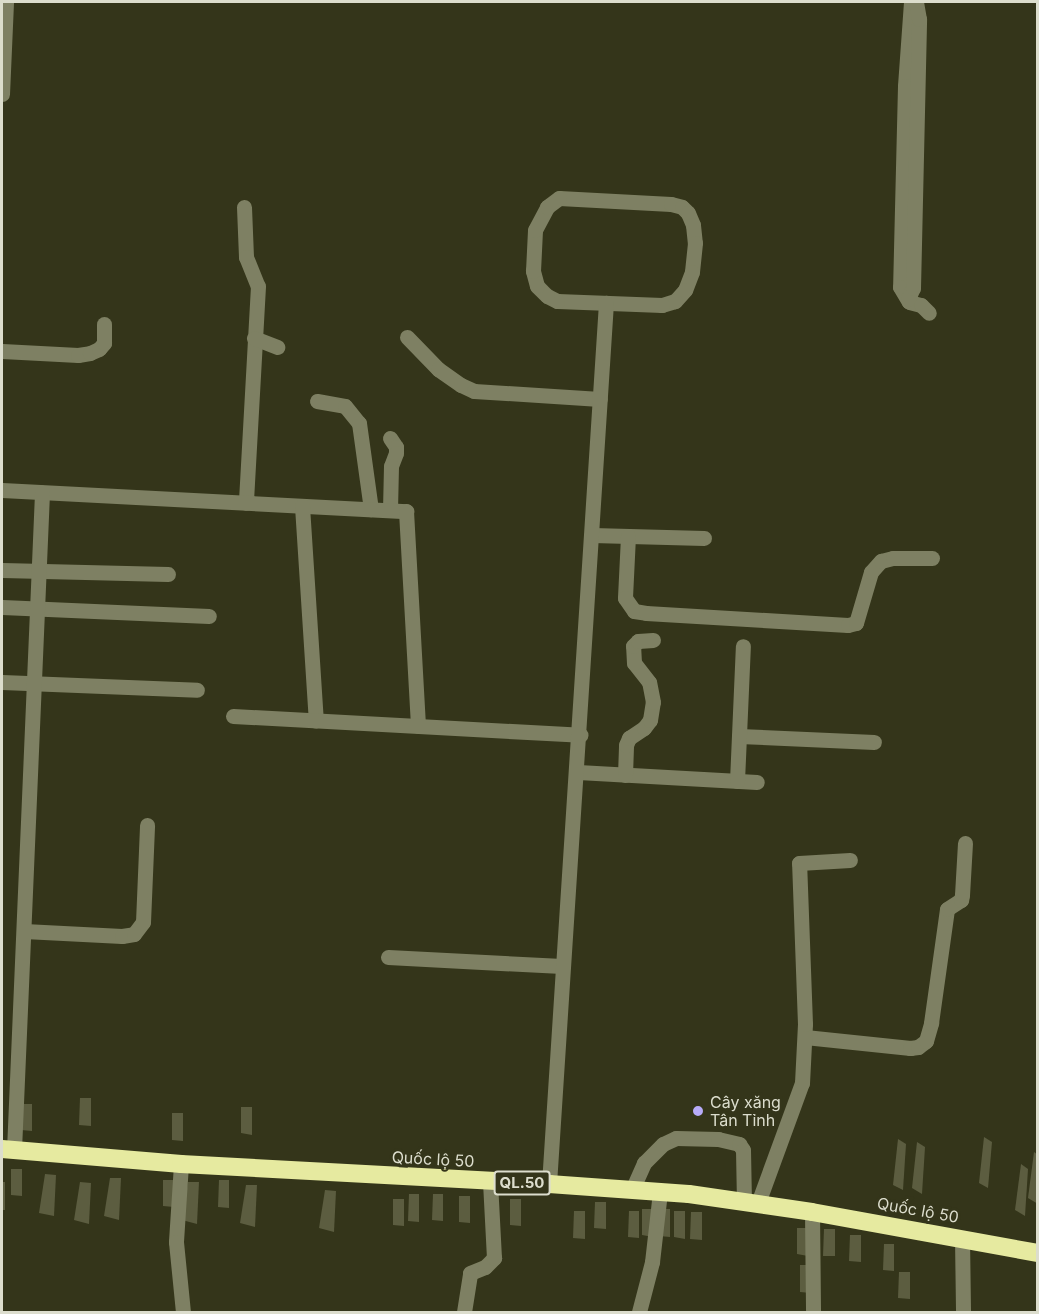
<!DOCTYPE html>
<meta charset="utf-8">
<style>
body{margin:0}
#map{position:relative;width:1039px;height:1314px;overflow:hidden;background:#34351a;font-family:Inter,sans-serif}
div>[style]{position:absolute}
.building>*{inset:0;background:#5c5d40}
.minor>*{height:15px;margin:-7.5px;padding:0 7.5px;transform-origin:7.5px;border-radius:7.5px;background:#7e8063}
.highway>*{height:18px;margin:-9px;padding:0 9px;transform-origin:9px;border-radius:9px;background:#e6eaa0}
.dots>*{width:16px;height:16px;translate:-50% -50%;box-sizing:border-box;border:3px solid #34351a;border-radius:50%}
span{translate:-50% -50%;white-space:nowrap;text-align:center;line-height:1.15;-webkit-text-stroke:6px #34351a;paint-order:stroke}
.shield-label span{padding:2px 4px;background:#34351a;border:2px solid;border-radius:4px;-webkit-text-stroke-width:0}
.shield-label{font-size:15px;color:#dcddcd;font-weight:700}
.poi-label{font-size:16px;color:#dcddcd}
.left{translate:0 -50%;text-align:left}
.street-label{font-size:16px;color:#dcddcd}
.frame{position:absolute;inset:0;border:3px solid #dcddcd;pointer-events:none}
</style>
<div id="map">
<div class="building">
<div style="clip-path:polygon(80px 1098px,91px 1098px,91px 1126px,79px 1125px)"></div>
<div style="clip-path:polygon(21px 1104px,32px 1104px,32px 1131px,21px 1130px)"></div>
<div style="clip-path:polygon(241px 1107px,252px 1107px,252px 1135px,241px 1133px)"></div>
<div style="clip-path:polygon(172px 1113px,183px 1113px,183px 1141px,172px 1140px)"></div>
<div style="clip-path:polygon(984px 1137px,992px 1142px,988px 1188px,979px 1183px)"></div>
<div style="clip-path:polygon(898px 1139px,906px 1144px,903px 1190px,893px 1185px)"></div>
<div style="clip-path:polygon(917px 1142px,925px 1147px,922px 1194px,912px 1188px)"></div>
<div style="clip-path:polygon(1034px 1152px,1038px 1155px,1038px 1204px,1028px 1198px)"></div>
<div style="clip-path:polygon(1021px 1164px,1028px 1169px,1025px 1216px,1015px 1210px)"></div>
<div style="clip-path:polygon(11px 1169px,22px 1169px,22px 1196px,11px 1195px)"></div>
<div style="clip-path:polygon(45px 1174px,56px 1175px,54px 1216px,39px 1213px)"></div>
<div style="clip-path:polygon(110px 1178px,121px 1178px,119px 1220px,104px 1216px)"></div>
<div style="clip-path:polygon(163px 1180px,174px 1180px,174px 1207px,163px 1206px)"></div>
<div style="clip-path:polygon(219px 1180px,229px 1180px,229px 1208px,218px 1207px)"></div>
<div style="clip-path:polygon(2px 1182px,5px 1182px,5px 1210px,2px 1210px)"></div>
<div style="clip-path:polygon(80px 1182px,91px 1183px,89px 1224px,74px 1220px)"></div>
<div style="clip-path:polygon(188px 1182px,199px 1182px,197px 1224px,182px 1220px)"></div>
<div style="clip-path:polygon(246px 1185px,257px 1185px,255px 1227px,240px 1223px)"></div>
<div style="clip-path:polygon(325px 1190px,336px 1191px,334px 1232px,319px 1228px)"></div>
<div style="clip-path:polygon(409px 1194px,419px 1194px,419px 1222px,408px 1221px)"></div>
<div style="clip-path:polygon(433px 1194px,443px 1194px,443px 1221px,432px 1220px)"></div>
<div style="clip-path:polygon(459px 1196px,470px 1196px,470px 1223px,459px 1222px)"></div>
<div style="clip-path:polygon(393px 1199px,404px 1199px,404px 1226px,393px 1225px)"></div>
<div style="clip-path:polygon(510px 1199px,521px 1199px,521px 1226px,510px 1225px)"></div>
<div style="clip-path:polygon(595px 1202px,606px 1202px,606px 1229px,594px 1228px)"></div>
<div style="clip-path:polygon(642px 1209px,653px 1209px,653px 1237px,642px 1235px)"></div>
<div style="clip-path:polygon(659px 1209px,670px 1209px,670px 1237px,659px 1236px)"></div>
<div style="clip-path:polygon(574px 1211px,585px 1211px,585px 1239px,573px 1238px)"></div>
<div style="clip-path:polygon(629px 1211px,639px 1211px,639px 1238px,628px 1237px)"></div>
<div style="clip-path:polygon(674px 1211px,685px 1211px,685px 1239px,674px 1237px)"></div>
<div style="clip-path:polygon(691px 1212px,702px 1212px,702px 1240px,690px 1239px)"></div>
<div style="clip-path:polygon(797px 1228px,808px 1228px,808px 1256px,797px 1254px)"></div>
<div style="clip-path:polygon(824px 1229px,835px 1229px,835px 1256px,823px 1256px)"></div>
<div style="clip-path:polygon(850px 1235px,861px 1235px,861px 1262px,849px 1261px)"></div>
<div style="clip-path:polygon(884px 1244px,894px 1244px,894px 1271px,883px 1270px)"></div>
<div style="clip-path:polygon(800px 1265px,811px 1265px,811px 1293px,800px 1292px)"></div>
<div style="clip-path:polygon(899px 1272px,910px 1272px,910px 1299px,898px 1298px)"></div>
</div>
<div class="minor">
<div style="left:911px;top:2px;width:84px;rotate:94.1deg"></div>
<div style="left:905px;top:86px;width:201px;rotate:91.4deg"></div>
<div style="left:900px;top:287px;width:17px;rotate:59deg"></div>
<div style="left:909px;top:302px;width:12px;rotate:14deg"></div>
<div style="left:921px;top:305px;width:11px;rotate:45deg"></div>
<div style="left:2px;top:94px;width:92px;rotate:-87.5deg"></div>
<div style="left:559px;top:198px;width:112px;rotate:3.1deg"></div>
<div style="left:671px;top:204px;width:11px;rotate:15deg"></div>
<div style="left:682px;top:207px;width:8px;rotate:45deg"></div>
<div style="left:688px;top:213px;width:13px;rotate:67deg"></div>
<div style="left:693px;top:225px;width:18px;rotate:84deg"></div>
<div style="left:695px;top:243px;width:29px;rotate:96deg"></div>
<div style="left:692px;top:272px;width:19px;rotate:111deg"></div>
<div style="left:685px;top:290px;width:15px;rotate:132deg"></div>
<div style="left:675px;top:301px;width:14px;rotate:163deg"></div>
<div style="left:662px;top:305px;width:105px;rotate:-177.8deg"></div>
<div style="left:557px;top:301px;width:11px;rotate:-153deg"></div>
<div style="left:547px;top:296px;width:14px;rotate:-135deg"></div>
<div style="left:537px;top:286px;width:16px;rotate:-105deg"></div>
<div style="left:533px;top:271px;width:41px;rotate:-87.2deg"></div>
<div style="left:535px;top:230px;width:26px;rotate:-62deg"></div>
<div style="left:547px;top:207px;width:15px;rotate:-37deg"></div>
<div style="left:244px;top:207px;width:50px;rotate:87.7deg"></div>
<div style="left:246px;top:257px;width:31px;rotate:68deg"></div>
<div style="left:258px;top:286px;width:217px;rotate:93.2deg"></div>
<div style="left:908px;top:299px;width:12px;rotate:-66deg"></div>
<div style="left:913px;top:288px;width:269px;rotate:-88.7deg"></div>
<div style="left:919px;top:19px;width:17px;rotate:-100deg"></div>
<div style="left:407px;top:337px;width:45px;rotate:45.9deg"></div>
<div style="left:438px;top:369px;width:28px;rotate:35deg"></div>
<div style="left:461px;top:385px;width:14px;rotate:25deg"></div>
<div style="left:474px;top:391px;width:126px;rotate:3.6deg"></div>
<div style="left:254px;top:338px;width:25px;rotate:21deg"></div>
<div style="left:2px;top:351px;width:76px;rotate:3deg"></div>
<div style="left:78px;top:355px;width:12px;rotate:-9deg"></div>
<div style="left:90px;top:353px;width:10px;rotate:-24deg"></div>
<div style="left:99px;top:349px;width:8px;rotate:-50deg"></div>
<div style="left:104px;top:343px;width:19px;rotate:-90deg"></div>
<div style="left:317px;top:401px;width:28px;rotate:10deg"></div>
<div style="left:345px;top:406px;width:22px;rotate:51deg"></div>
<div style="left:359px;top:423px;width:87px;rotate:82.1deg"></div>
<div style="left:390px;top:438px;width:11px;rotate:56deg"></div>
<div style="left:396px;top:447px;width:6px;rotate:90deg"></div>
<div style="left:396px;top:453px;width:14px;rotate:111deg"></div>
<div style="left:391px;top:466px;width:43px;rotate:91.3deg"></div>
<div style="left:2px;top:490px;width:405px;rotate:3deg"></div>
<div style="left:406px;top:511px;width:215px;rotate:86.8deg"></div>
<div style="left:302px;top:506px;width:215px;rotate:86.3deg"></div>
<div style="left:592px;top:535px;width:112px;rotate:1.5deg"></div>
<div style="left:628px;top:536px;width:62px;rotate:92.8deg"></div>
<div style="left:625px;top:598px;width:16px;rotate:55deg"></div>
<div style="left:634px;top:611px;width:12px;rotate:9deg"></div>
<div style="left:646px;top:613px;width:202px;rotate:3.4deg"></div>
<div style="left:848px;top:625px;width:8px;rotate:-14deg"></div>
<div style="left:856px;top:623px;width:53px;rotate:-73.6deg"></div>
<div style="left:871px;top:572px;width:15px;rotate:-48deg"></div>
<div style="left:881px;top:561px;width:12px;rotate:-14deg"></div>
<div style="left:893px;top:558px;width:39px"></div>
<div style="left:2px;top:570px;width:166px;rotate:1.4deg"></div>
<div style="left:2px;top:607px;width:207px;rotate:2.5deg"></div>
<div style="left:2px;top:682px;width:195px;rotate:2.3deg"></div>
<div style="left:233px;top:716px;width:348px;rotate:3.1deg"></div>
<div style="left:739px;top:736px;width:135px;rotate:2.5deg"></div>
<div style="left:578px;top:772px;width:179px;rotate:3.2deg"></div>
<div style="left:625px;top:775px;width:30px;rotate:-88deg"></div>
<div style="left:626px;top:745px;width:8px;rotate:-67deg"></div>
<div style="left:629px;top:738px;width:18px;rotate:-34deg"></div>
<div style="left:644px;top:728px;width:10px;rotate:-53deg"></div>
<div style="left:650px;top:720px;width:18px;rotate:-81deg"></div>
<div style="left:653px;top:702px;width:20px;rotate:-101deg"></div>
<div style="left:649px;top:682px;width:24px;rotate:-128deg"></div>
<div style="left:634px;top:663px;width:17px;rotate:-93deg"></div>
<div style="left:633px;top:646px;width:7px;rotate:-45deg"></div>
<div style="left:638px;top:641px;width:15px;rotate:-4deg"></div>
<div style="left:737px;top:781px;width:135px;rotate:-87.5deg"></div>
<div style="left:24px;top:931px;width:98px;rotate:2.9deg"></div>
<div style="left:122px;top:936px;width:12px;rotate:-9deg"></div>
<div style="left:134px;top:934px;width:15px;rotate:-53deg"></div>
<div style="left:143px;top:922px;width:97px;rotate:-87.6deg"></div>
<div style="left:388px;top:957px;width:174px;rotate:3deg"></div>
<div style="left:805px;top:1037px;width:106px;rotate:6deg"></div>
<div style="left:910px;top:1048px;width:8px;rotate:-7deg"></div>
<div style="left:918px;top:1047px;width:10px;rotate:-37deg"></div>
<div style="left:926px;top:1041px;width:19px;rotate:-74deg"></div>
<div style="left:931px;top:1023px;width:115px;rotate:-82deg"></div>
<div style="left:947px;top:909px;width:17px;rotate:-33deg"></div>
<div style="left:961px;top:900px;width:5px;rotate:-79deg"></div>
<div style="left:962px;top:895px;width:52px;rotate:-86.7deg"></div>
<div style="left:14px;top:1150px;width:658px;rotate:-87.56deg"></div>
<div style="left:181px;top:1164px;width:78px;rotate:93.7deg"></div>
<div style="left:176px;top:1242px;width:70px;rotate:84.3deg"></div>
<div style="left:549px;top:1184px;width:883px;rotate:-86.3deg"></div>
<div style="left:632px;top:1190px;width:30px;rotate:-66deg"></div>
<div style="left:644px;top:1163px;width:27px;rotate:-45deg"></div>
<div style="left:663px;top:1144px;width:14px;rotate:-25deg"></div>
<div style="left:676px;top:1138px;width:42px;rotate:1.4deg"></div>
<div style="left:718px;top:1139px;width:22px;rotate:13deg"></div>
<div style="left:739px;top:1144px;width:7px;rotate:56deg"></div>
<div style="left:743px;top:1150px;width:51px;rotate:88.9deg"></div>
<div style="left:758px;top:1203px;width:128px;rotate:-69.9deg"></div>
<div style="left:802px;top:1083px;width:59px;rotate:-87.1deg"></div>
<div style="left:805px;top:1024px;width:161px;rotate:-92.1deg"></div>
<div style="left:799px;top:863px;width:51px;rotate:-3.4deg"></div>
<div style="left:812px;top:1212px;width:100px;rotate:89.4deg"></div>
<div style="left:962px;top:1238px;width:74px;rotate:89.2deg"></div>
<div style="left:464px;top:1312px;width:39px;rotate:-81deg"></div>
<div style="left:470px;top:1273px;width:16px;rotate:-22deg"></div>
<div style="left:485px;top:1267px;width:13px;rotate:-45deg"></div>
<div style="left:494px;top:1258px;width:76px;rotate:-93deg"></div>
<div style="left:639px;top:1312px;width:52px;rotate:-75.4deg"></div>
<div style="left:652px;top:1262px;width:70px;rotate:-83.5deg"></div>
</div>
<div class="highway">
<div style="left:2px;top:1149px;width:180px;rotate:4.8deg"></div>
<div style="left:181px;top:1164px;width:369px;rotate:3.1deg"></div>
<div style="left:549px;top:1184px;width:140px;rotate:4.1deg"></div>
<div style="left:689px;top:1194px;width:124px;rotate:8.3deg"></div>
<div style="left:812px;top:1212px;width:230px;rotate:10.3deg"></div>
</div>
<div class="dots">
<div style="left:698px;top:1111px;background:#b7abf8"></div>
</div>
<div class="shield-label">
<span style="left:522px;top:1183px">QL.50</span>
</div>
<div class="poi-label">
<span class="left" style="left:710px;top:1111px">Cây xăng<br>Tân Tỉnh</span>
</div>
<div class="street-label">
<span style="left:433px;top:1159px;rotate:3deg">Quốc lộ 50</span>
<span style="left:918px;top:1210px;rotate:10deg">Quốc lộ 50</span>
</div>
<div class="frame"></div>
</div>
